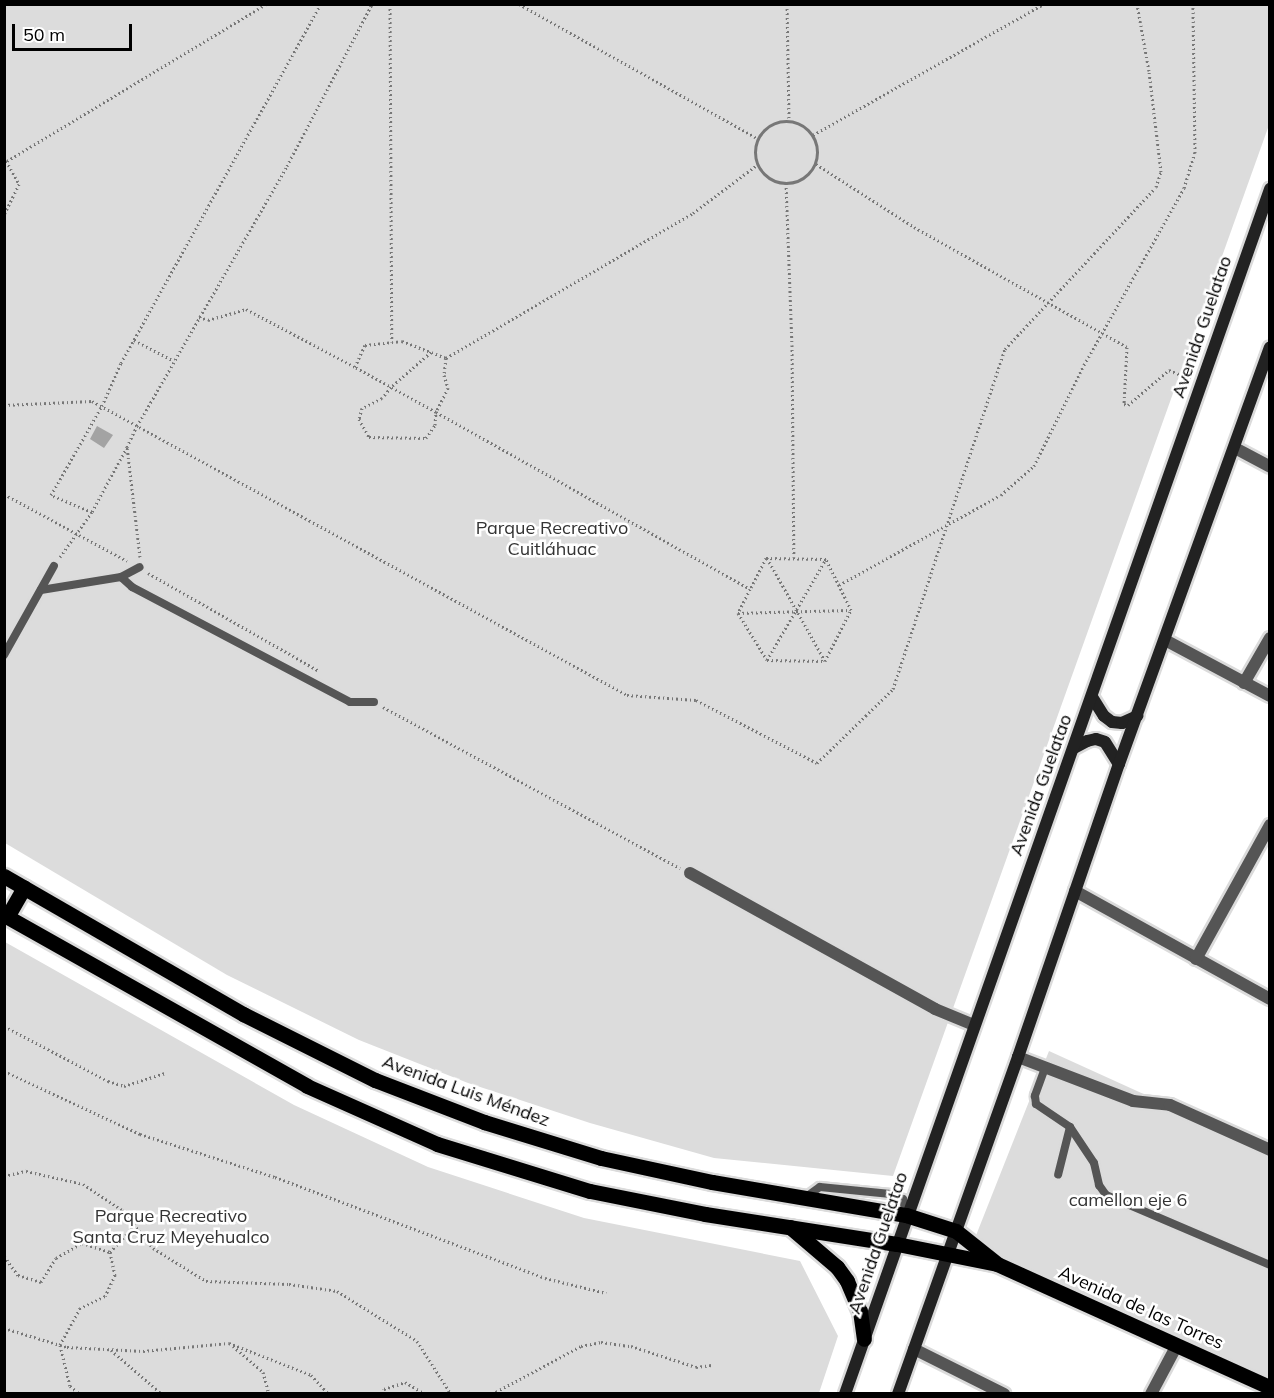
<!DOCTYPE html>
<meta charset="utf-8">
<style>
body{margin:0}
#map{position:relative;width:1274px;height:1398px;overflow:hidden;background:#fff;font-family:Mulish,sans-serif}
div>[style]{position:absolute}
.green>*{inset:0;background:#dcdcdc}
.water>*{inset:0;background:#a3a3a3}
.path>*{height:3px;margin-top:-1.5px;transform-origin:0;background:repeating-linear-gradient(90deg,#777 0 1.5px,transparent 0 4.5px)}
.path>.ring{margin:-1.5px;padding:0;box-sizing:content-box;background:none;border:3px solid #777;border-radius:50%}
.roads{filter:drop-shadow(2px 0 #dbdbdb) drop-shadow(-2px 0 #dbdbdb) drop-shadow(0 2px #dbdbdb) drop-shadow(0 -2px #dbdbdb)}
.service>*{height:8px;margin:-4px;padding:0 4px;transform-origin:4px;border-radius:4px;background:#555}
.minor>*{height:12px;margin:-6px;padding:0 6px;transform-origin:6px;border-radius:6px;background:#555}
.secondary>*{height:12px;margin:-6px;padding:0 6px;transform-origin:6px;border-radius:6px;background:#222}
.primary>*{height:15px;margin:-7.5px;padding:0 7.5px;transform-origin:7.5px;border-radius:7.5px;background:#000}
span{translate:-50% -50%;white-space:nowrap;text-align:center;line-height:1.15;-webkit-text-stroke:5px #fff;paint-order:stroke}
.street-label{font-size:18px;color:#000}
.park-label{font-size:18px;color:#333}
.frame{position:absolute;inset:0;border:6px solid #000;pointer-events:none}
.scale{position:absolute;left:12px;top:24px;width:120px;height:27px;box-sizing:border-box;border:3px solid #000;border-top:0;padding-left:8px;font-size:18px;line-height:21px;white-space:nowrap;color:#000;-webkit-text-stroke:4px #fff;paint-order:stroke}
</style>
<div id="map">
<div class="green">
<div style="clip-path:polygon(5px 5px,1269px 5px,1269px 125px,893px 1176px,714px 1158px,590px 1123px,468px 1083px,359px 1040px,227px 975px,5px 843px)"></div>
<div style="clip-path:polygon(5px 942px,294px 1105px,428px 1167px,584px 1218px,800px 1261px,838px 1336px,819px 1393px,5px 1393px)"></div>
<div style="clip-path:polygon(1049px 1051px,1269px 1151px,1269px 1377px,973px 1243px)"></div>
</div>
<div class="water">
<div style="clip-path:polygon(97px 426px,113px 435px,104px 448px,90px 439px)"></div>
</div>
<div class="path">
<div style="left:390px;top:4px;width:338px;rotate:89.7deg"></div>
<div style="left:519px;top:4px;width:273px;rotate:29.4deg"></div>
<div style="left:787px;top:4px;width:116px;rotate:89deg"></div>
<div class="ring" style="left:755px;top:121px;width:59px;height:59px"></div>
<div style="left:813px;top:135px;width:266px;rotate:-29.6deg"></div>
<div style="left:4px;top:157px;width:31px;rotate:61deg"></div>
<div style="left:19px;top:184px;width:34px;rotate:116deg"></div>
<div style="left:7px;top:161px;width:303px;rotate:-31.2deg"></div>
<div style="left:816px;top:164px;width:117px;rotate:32.7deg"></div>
<div style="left:914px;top:227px;width:244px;rotate:29.4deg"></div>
<div style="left:1127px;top:347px;width:57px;rotate:93deg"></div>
<div style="left:1124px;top:404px;width:4px;rotate:14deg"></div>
<div style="left:1128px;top:405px;width:54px;rotate:-40.5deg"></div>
<div style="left:1169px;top:370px;width:23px;rotate:23deg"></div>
<div style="left:786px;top:183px;width:162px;rotate:87.9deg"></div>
<div style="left:792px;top:345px;width:212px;rotate:89.5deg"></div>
<div style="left:199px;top:317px;width:9px;rotate:18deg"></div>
<div style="left:208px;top:320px;width:40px;rotate:-16deg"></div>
<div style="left:246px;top:309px;width:123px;rotate:28deg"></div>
<div style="left:134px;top:340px;width:45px;rotate:27.7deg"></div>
<div style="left:431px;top:352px;width:53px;rotate:138.8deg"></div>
<div style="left:391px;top:387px;width:14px;rotate:129deg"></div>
<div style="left:382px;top:398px;width:22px;rotate:153deg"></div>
<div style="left:362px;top:408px;width:11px;rotate:105deg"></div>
<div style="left:359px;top:419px;width:21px;rotate:61deg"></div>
<div style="left:369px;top:437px;width:57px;rotate:1deg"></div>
<div style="left:426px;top:438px;width:16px;rotate:-55deg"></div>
<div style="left:435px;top:425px;width:13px;rotate:-86deg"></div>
<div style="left:436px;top:412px;width:360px;rotate:29.4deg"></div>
<div style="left:750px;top:589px;width:27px;rotate:117deg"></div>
<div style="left:738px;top:613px;width:55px;rotate:58.3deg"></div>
<div style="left:767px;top:660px;width:58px;rotate:1deg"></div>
<div style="left:825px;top:661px;width:57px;rotate:-63deg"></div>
<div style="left:851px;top:610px;width:57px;rotate:-116.1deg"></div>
<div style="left:826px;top:559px;width:60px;rotate:-179deg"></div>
<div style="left:766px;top:558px;width:35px;rotate:117deg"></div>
<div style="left:446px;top:358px;width:17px;rotate:97deg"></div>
<div style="left:444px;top:375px;width:14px;rotate:73deg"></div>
<div style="left:448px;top:388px;width:27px;rotate:117deg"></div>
<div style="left:436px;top:412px;width:93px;rotate:-150.9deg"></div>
<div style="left:355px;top:367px;width:24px;rotate:-66deg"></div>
<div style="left:365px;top:345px;width:37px;rotate:-6deg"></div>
<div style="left:402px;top:341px;width:47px;rotate:21.1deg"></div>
<div style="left:446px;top:358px;width:286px;rotate:-30.4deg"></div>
<div style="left:693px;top:213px;width:80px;rotate:-36.9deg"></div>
<div style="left:4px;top:405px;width:88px;rotate:-2.6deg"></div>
<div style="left:92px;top:401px;width:610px;rotate:28.79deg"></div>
<div style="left:627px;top:695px;width:69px;rotate:4.1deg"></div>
<div style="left:696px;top:700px;width:136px;rotate:27.5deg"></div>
<div style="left:817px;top:763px;width:106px;rotate:-44.2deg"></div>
<div style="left:893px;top:689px;width:358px;rotate:-71.8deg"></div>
<div style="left:1005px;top:349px;width:221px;rotate:-47deg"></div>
<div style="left:1156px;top:187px;width:16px;rotate:-72deg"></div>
<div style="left:1161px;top:172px;width:102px;rotate:-96.8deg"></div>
<div style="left:1149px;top:71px;width:68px;rotate:-100.2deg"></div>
<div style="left:127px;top:447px;width:74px;rotate:118.3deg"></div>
<div style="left:92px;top:512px;width:44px;rotate:-157.5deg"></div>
<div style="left:51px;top:495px;width:103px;rotate:-60.2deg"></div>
<div style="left:102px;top:406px;width:47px;rotate:-66.2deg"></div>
<div style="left:121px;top:363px;width:411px;rotate:-60.9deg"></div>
<div style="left:4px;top:494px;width:140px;rotate:28.6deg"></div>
<div style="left:60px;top:557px;width:55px;rotate:-54.6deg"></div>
<div style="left:140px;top:557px;width:111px;rotate:-96.7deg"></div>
<div style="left:127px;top:447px;width:23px;rotate:-65deg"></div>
<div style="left:137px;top:426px;width:300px;rotate:-60deg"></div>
<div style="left:287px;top:166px;width:183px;rotate:-62.3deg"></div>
<div style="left:767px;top:558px;width:118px;rotate:60.6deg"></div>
<div style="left:148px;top:573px;width:197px;rotate:29.8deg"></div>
<div style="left:839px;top:585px;width:185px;rotate:-29.1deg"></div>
<div style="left:1001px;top:495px;width:44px;rotate:-41.3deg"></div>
<div style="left:1034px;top:466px;width:113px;rotate:-63.7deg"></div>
<div style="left:1084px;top:365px;width:203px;rotate:-60.5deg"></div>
<div style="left:1184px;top:188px;width:37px;rotate:-73deg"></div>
<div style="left:1195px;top:153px;width:149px;rotate:-90.8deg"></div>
<div style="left:738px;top:613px;width:112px;rotate:-1.5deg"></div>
<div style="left:767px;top:660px;width:117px;rotate:-59.7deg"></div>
<div style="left:383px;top:707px;width:338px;rotate:28.5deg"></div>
<div style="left:4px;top:1026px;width:118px;rotate:27.9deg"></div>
<div style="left:108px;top:1081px;width:17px;rotate:17deg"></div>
<div style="left:124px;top:1086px;width:43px;rotate:-17.6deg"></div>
<div style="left:4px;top:1071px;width:150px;rotate:24.9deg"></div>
<div style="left:140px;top:1134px;width:142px;rotate:17.7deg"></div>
<div style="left:275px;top:1177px;width:288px;rotate:20.5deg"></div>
<div style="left:545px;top:1278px;width:63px;rotate:13.8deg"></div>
<div style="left:4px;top:1176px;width:23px;rotate:-13deg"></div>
<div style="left:26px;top:1171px;width:58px;rotate:12.8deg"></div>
<div style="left:83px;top:1184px;width:47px;rotate:33.7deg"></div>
<div style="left:122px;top:1210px;width:49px;rotate:50.8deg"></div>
<div style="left:153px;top:1248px;width:62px;rotate:31.9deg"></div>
<div style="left:206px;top:1281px;width:83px;rotate:2.1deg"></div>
<div style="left:289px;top:1284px;width:49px;rotate:8.3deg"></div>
<div style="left:337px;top:1291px;width:94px;rotate:32deg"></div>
<div style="left:417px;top:1341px;width:63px;rotate:57.3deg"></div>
<div style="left:110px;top:1252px;width:35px;rotate:-47deg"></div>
<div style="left:4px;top:1256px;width:24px;rotate:54deg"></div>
<div style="left:18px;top:1275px;width:24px;rotate:17deg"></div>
<div style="left:41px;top:1282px;width:28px;rotate:-58deg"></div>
<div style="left:56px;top:1258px;width:30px;rotate:-30deg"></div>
<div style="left:82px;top:1243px;width:29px;rotate:18deg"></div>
<div style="left:110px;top:1252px;width:24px;rotate:78deg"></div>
<div style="left:115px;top:1275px;width:23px;rotate:115deg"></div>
<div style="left:105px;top:1296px;width:28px;rotate:154deg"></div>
<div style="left:80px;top:1308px;width:42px;rotate:118.4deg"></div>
<div style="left:60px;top:1345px;width:42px;rotate:76.3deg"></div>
<div style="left:70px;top:1386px;width:13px;rotate:39deg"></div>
<div style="left:4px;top:1328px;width:66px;rotate:16.8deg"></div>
<div style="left:67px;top:1347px;width:76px;rotate:3deg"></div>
<div style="left:143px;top:1351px;width:86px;rotate:-5.3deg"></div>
<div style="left:229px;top:1343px;width:88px;rotate:21.3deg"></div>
<div style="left:311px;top:1375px;width:26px;rotate:47deg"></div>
<div style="left:233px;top:1346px;width:40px;rotate:41deg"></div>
<div style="left:263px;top:1372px;width:23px;rotate:75deg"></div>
<div style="left:111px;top:1350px;width:67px;rotate:40.8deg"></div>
<div style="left:4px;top:1391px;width:6px;rotate:31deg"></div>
<div style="left:382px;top:1394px;width:5px;rotate:-68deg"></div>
<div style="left:384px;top:1389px;width:22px;rotate:-18deg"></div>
<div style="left:405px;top:1382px;width:23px;rotate:31deg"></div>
<div style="left:492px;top:1394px;width:101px;rotate:-28.3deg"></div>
<div style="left:581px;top:1346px;width:20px;rotate:-11deg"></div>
<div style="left:601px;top:1342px;width:30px;rotate:8deg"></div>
<div style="left:631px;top:1346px;width:68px;rotate:17.9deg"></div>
<div style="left:696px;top:1367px;width:16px;rotate:-7deg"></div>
</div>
<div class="roads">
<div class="service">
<div style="left:121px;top:577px;width:15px;rotate:42deg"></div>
<div style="left:132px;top:587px;width:246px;rotate:27.8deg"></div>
<div style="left:350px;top:702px;width:24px"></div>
<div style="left:41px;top:590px;width:81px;rotate:-9.2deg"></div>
<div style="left:121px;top:577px;width:21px;rotate:-28deg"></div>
<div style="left:4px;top:655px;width:102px;rotate:-60.7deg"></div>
<div style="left:1045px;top:1068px;width:30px;rotate:110deg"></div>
<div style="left:1035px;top:1096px;width:8px;rotate:83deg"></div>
<div style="left:1036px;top:1104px;width:41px;rotate:34.1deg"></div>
<div style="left:1070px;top:1127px;width:49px;rotate:104deg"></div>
<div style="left:1070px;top:1127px;width:43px;rotate:56.3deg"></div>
<div style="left:1094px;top:1163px;width:23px;rotate:77deg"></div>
<div style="left:1099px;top:1185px;width:12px;rotate:55deg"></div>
<div style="left:1106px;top:1195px;width:178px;rotate:23.1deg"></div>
<div style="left:806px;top:1197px;width:17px;rotate:-36deg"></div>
<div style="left:820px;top:1187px;width:71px;rotate:5.6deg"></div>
<div style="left:891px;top:1194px;width:13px;rotate:23deg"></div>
<div style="left:903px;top:1199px;width:15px;rotate:79deg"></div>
</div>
<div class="minor">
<div style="left:1235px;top:448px;width:40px;rotate:28deg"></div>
<div style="left:1165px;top:640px;width:119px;rotate:28.1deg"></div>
<div style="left:1244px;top:683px;width:52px;rotate:-60deg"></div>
<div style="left:690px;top:873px;width:280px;rotate:29deg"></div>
<div style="left:935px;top:1009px;width:42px;rotate:22.3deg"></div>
<div style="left:1075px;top:891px;width:223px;rotate:29deg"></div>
<div style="left:1196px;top:959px;width:153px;rotate:-61.1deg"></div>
<div style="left:1018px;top:1057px;width:123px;rotate:20.9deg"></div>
<div style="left:1133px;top:1101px;width:37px;rotate:6deg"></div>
<div style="left:1170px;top:1105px;width:110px;rotate:24.2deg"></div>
<div style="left:914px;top:1349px;width:101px;rotate:26.6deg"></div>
<div style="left:1151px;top:1394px;width:55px;rotate:-62deg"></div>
</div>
<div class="secondary">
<div style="left:1092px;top:697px;width:22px;rotate:58deg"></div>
<div style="left:1104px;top:716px;width:10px;rotate:37deg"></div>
<div style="left:1112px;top:722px;width:10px;rotate:6deg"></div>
<div style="left:1122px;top:723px;width:17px;rotate:-25deg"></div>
<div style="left:1074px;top:748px;width:15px;rotate:-28deg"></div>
<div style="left:1087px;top:741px;width:9px;rotate:-13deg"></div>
<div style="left:1096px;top:739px;width:9px;rotate:18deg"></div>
<div style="left:1105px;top:742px;width:26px;rotate:58deg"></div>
<div style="left:845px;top:1394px;width:1278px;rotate:-70.57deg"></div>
<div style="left:898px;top:1394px;width:358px;rotate:-70.4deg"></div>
<div style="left:1018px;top:1057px;width:310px;rotate:-71deg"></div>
<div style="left:1119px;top:764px;width:443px;rotate:-70.1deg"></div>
</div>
<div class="primary">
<div style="left:4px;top:876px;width:276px;rotate:30deg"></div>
<div style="left:243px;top:1014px;width:148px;rotate:26.6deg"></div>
<div style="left:375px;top:1080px;width:117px;rotate:21.1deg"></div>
<div style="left:484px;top:1122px;width:122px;rotate:17.1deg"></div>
<div style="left:601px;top:1158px;width:114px;rotate:12.2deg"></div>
<div style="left:712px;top:1182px;width:197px;rotate:9.7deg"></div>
<div style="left:906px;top:1215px;width:52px;rotate:17.7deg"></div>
<div style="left:956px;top:1231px;width:50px;rotate:38.5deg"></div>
<div style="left:4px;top:915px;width:348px;rotate:29.4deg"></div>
<div style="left:307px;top:1086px;width:142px;rotate:24deg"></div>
<div style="left:437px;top:1144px;width:160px;rotate:17.1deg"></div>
<div style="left:590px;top:1191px;width:117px;rotate:11.3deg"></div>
<div style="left:705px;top:1214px;width:194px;rotate:8.9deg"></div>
<div style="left:897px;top:1244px;width:102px;rotate:11.3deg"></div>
<div style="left:997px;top:1264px;width:299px;rotate:24.3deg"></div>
<div style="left:7px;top:917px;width:34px;rotate:-60deg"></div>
<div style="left:790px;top:1227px;width:62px;rotate:40.4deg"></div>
<div style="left:837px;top:1267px;width:17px;rotate:54deg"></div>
<div style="left:847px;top:1281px;width:33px;rotate:67deg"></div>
<div style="left:860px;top:1311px;width:28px;rotate:82deg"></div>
</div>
</div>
<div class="street-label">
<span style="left:1202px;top:327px;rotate:-71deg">Avenida Guelatao</span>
<span style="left:1041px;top:785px;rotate:-70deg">Avenida Guelatao</span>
<span style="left:466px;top:1091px;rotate:20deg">Avenida Luis Méndez</span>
<span style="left:878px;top:1243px;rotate:-71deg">Avenida Guelatao</span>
<span style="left:1141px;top:1308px;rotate:24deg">Avenida de las Torres</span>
</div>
<div class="park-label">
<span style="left:552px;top:539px">Parque Recreativo<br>Cuitláhuac</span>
<span style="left:1128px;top:1200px">camellon eje 6</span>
<span style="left:171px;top:1227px">Parque Recreativo<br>Santa Cruz Meyehualco</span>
</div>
<div class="frame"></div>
<div class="scale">50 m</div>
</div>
